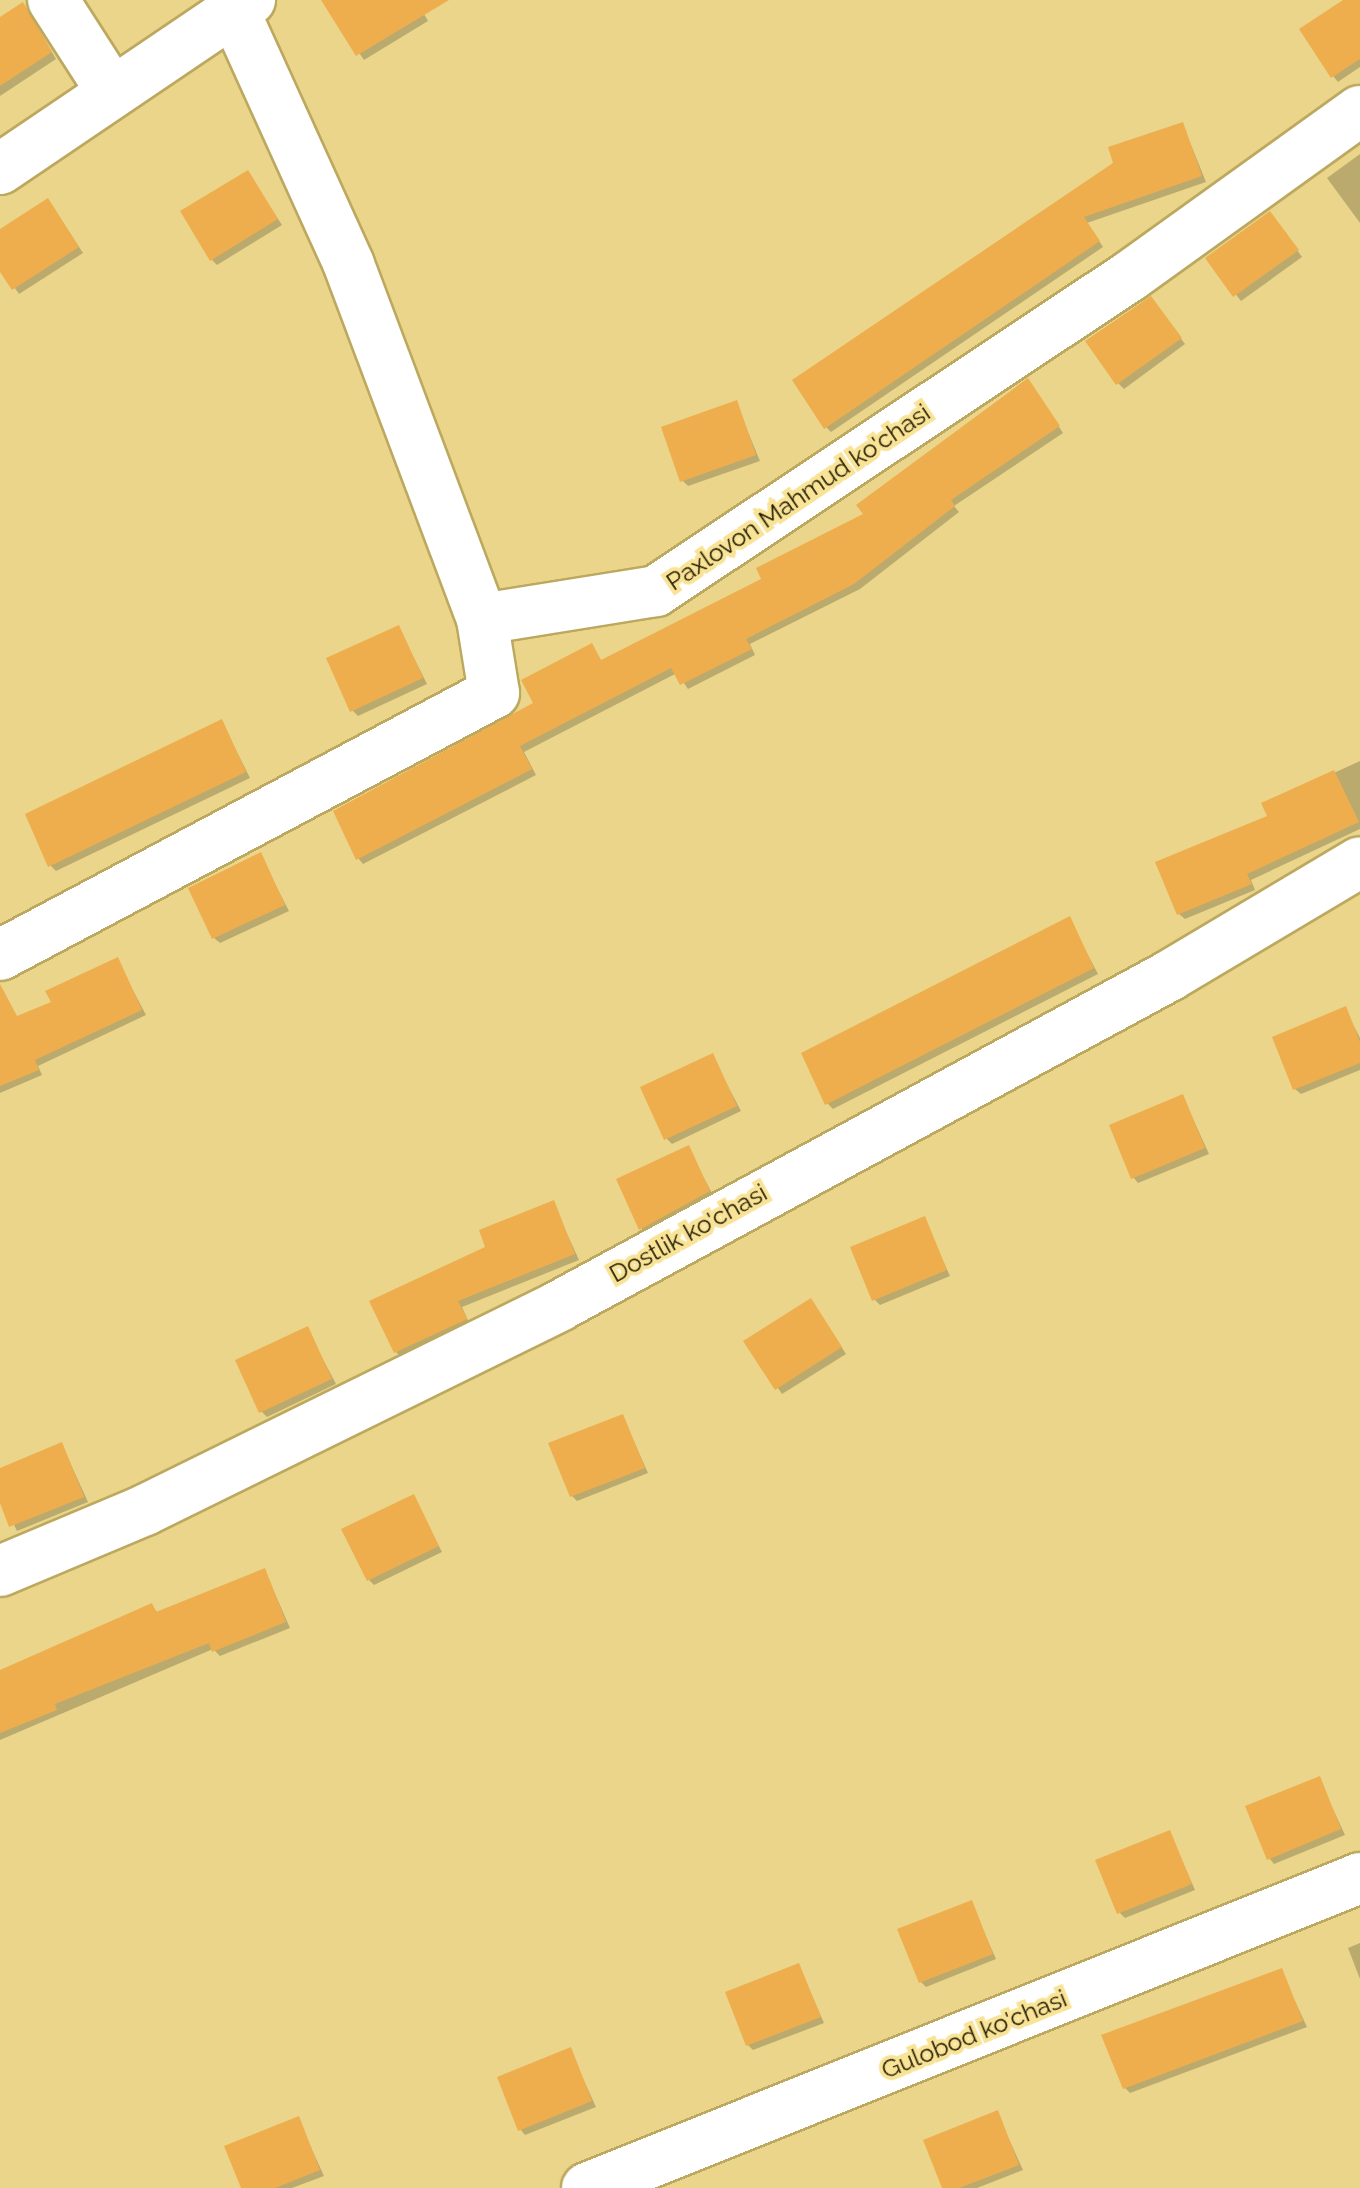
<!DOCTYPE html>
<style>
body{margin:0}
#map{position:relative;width:1360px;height:2188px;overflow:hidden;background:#ead58a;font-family:Raleway,sans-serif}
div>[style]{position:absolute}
.shadow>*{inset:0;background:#0003}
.building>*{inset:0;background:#eeae4e}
.roads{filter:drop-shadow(2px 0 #bca85e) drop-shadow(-2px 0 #bca85e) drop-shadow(0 2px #bca85e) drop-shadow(0 -2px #bca85e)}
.street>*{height:50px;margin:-25px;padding:0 25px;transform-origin:25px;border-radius:25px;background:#fff}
span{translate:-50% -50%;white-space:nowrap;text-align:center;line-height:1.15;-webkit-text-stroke:8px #f8e397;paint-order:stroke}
.street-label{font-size:25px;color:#251d00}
</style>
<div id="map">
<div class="shadow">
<div style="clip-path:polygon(341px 0,416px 0,428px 21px,364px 60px,329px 8px)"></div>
<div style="clip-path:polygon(1345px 0,1360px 0,1360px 67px,1338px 82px,1333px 76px)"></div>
<div style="clip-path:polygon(28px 11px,56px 59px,0 96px,0 20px)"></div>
<div style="clip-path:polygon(1183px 125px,1206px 182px,1087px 223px,1103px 247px,831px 432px,826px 427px)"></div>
<div style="clip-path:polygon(1360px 154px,1360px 223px,1327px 178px)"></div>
<div style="clip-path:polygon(248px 173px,282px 225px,217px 265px,212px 260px)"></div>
<div style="clip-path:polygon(53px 207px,83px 253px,19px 294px,0 267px,0 232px)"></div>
<div style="clip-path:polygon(1275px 219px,1302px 257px,1241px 301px,1208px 258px)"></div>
<div style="clip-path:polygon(1156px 305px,1185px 344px,1124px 389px,1118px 383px)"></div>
<div style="clip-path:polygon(1033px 387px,1063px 433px,954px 506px,959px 512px,860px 589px,750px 644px,755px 655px,688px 689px,677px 673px,524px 752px,536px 775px,363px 864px,358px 858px,536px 704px,592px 647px,602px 662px,765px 580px,867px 515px)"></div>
<div style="clip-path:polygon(736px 403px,760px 461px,688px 486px,682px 480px)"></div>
<div style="clip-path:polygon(399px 628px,427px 684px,358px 716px,352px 710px)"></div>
<div style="clip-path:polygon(222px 722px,250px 778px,56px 871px,50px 865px)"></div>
<div style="clip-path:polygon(1360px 761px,1360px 829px,1251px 880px,1255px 890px,1185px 919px,1179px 914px,1270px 817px,1264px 805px)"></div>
<div style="clip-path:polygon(260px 855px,289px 911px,220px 943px,214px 938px)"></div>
<div style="clip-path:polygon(1069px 919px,1098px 974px,833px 1109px,828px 1104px,804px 1054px)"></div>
<div style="clip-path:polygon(117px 960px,146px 1015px,38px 1066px,42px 1075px,0 1093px,0 1026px,54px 1004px)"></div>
<div style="clip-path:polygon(1345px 1009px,1360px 1038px,1360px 1070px,1301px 1094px,1295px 1089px)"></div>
<div style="clip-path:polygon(712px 1056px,741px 1111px,672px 1144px,666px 1138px)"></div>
<div style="clip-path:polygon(1183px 1097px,1209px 1154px,1138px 1183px,1133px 1177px)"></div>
<div style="clip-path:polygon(688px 1148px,714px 1197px,647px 1234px,641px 1228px)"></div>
<div style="clip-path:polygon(553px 1203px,579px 1260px,462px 1307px,470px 1325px,401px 1357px,396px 1352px,489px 1248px)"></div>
<div style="clip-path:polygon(924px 1219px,950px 1276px,880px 1305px,874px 1299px)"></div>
<div style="clip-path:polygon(816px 1307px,846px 1354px,782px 1394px,747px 1342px)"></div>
<div style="clip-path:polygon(307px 1329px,336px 1384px,267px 1417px,261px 1411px)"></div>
<div style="clip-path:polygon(623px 1417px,648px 1473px,577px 1501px,572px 1496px)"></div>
<div style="clip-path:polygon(62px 1445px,88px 1502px,17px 1531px,0 1497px,0 1470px)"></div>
<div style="clip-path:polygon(413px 1497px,442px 1552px,374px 1585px,369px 1580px)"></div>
<div style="clip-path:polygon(265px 1571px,290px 1628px,220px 1656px,213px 1649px,0 1740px,0 1673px,152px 1606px,158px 1613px)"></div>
<div style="clip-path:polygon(1319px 1779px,1345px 1835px,1274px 1864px,1269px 1858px)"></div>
<div style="clip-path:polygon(1170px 1833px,1195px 1890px,1125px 1918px,1119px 1912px)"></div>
<div style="clip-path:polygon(971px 1903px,996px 1959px,926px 1987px,921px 1982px)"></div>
<div style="clip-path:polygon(1360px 1943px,1360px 1979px,1348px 1948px)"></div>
<div style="clip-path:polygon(799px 1966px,824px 2023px,753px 2050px,748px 2045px)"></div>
<div style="clip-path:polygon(1281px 1971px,1307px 2027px,1130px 2093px,1125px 2088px)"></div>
<div style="clip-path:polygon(570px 2050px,596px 2107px,525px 2135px,520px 2129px)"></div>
<div style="clip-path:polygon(997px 2113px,1023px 2170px,977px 2188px,945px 2188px)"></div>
<div style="clip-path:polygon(298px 2119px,324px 2176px,292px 2188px,243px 2188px)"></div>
</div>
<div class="building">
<div style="clip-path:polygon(321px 0,449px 0,356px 56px)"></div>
<div style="clip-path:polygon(1343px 0,1360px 0,1360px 59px,1331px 78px,1299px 29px)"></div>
<div style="clip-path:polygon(23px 2px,52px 52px,0 86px,0 17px)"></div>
<div style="clip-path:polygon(1183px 122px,1202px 176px,1084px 217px,1100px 241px,824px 429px,792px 380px,1113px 163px,1108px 147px)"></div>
<div style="clip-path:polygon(248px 170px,278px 219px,210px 261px,180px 211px)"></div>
<div style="clip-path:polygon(48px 198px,79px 247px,12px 290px,0 272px,0 229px)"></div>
<div style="clip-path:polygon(1270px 211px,1299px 250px,1233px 297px,1205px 258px)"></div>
<div style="clip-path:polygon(1151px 296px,1182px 338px,1116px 385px,1085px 341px)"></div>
<div style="clip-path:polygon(1028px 378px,1060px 426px,951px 500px,955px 506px,854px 584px,746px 639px,752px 649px,680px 685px,671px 668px,520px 746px,532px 769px,356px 860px,333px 811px,533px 703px,521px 680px,592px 643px,601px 660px,761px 579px,756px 568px,863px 514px,856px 505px)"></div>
<div style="clip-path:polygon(737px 400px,756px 455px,680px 482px,661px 427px)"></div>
<div style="clip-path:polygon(399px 625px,423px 678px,350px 712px,326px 658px)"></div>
<div style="clip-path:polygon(222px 719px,246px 772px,48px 867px,25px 814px)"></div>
<div style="clip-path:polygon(1334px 770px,1359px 822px,1247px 874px,1252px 884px,1177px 915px,1155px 862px,1267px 816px,1261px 803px)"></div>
<div style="clip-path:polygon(261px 852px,285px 905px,212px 939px,188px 888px)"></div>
<div style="clip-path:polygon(1070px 916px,1094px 968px,825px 1105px,801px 1053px)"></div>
<div style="clip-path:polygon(118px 957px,142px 1010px,35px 1060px,39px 1070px,0 1086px,0 984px,17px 1016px,51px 1002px,45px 991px)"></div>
<div style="clip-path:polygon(1346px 1006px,1360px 1042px,1360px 1063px,1293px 1090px,1272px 1037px)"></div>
<div style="clip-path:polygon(713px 1053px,737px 1106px,664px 1140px,640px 1087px)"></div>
<div style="clip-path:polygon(1183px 1094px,1205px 1148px,1131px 1179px,1109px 1125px)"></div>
<div style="clip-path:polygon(689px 1145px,710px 1191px,639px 1230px,616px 1179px)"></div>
<div style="clip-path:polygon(554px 1200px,575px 1254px,458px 1301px,467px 1319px,394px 1353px,369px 1301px,485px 1247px,479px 1230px)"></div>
<div style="clip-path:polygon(925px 1216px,947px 1270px,872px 1301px,850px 1247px)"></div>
<div style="clip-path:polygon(811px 1298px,842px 1347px,775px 1390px,743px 1341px)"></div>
<div style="clip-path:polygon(308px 1326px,332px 1379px,259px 1413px,235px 1360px)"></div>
<div style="clip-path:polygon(623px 1414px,645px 1468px,570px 1497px,548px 1443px)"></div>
<div style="clip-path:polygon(62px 1442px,84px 1497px,9px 1527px,0 1503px,0 1468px)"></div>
<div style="clip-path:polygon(414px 1494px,439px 1546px,367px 1581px,341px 1529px)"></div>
<div style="clip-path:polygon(265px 1568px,286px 1622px,212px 1652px,209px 1643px,55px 1704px,57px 1710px,0 1733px,0 1670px,152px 1603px,156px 1612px)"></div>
<div style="clip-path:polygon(1320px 1776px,1341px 1829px,1267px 1860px,1245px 1806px)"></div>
<div style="clip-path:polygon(1170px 1830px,1192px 1884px,1117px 1914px,1095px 1860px)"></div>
<div style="clip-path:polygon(972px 1900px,993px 1954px,919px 1983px,897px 1929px)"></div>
<div style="clip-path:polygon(799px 1963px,821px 2017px,746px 2046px,725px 1992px)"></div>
<div style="clip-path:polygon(1282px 1968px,1303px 2021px,1123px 2089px,1101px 2035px)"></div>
<div style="clip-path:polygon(571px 2047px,592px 2101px,518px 2131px,497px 2077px)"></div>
<div style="clip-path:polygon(998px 2110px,1019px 2165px,959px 2188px,942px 2188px,923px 2140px)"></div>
<div style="clip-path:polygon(299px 2116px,320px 2170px,275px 2188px,241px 2188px,224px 2146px)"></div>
</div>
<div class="roads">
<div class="street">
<div style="left:53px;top:0;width:109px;rotate:57.3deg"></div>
<div style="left:234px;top:11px;width:279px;rotate:65.6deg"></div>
<div style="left:349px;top:265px;width:378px;rotate:69.4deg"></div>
<div style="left:0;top:169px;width:302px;rotate:-34.1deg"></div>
<div style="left:0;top:955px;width:559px;rotate:-27.94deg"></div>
<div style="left:494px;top:693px;width:75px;rotate:-99.2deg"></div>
<div style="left:482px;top:619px;width:176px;rotate:-9.1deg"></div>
<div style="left:656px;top:591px;width:569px;rotate:-33.61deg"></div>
<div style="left:1130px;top:276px;width:283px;rotate:-35.7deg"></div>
<div style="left:0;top:1571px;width:157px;rotate:-22.8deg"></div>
<div style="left:145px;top:1510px;width:462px;rotate:-26.2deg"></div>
<div style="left:559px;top:1306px;width:694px;rotate:-28.41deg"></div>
<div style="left:1169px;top:976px;width:222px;rotate:-30.8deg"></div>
<div style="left:587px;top:2188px;width:833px;rotate:-21.85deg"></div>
</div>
</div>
<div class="street-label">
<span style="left:798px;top:497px;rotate:-34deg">Paxlovon Mahmud ko'chasi</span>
<span style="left:688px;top:1233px;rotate:-29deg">Dostlik ko'chasi</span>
<span style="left:974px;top:2034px;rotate:-22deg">Gulobod ko'chasi</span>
</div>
</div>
